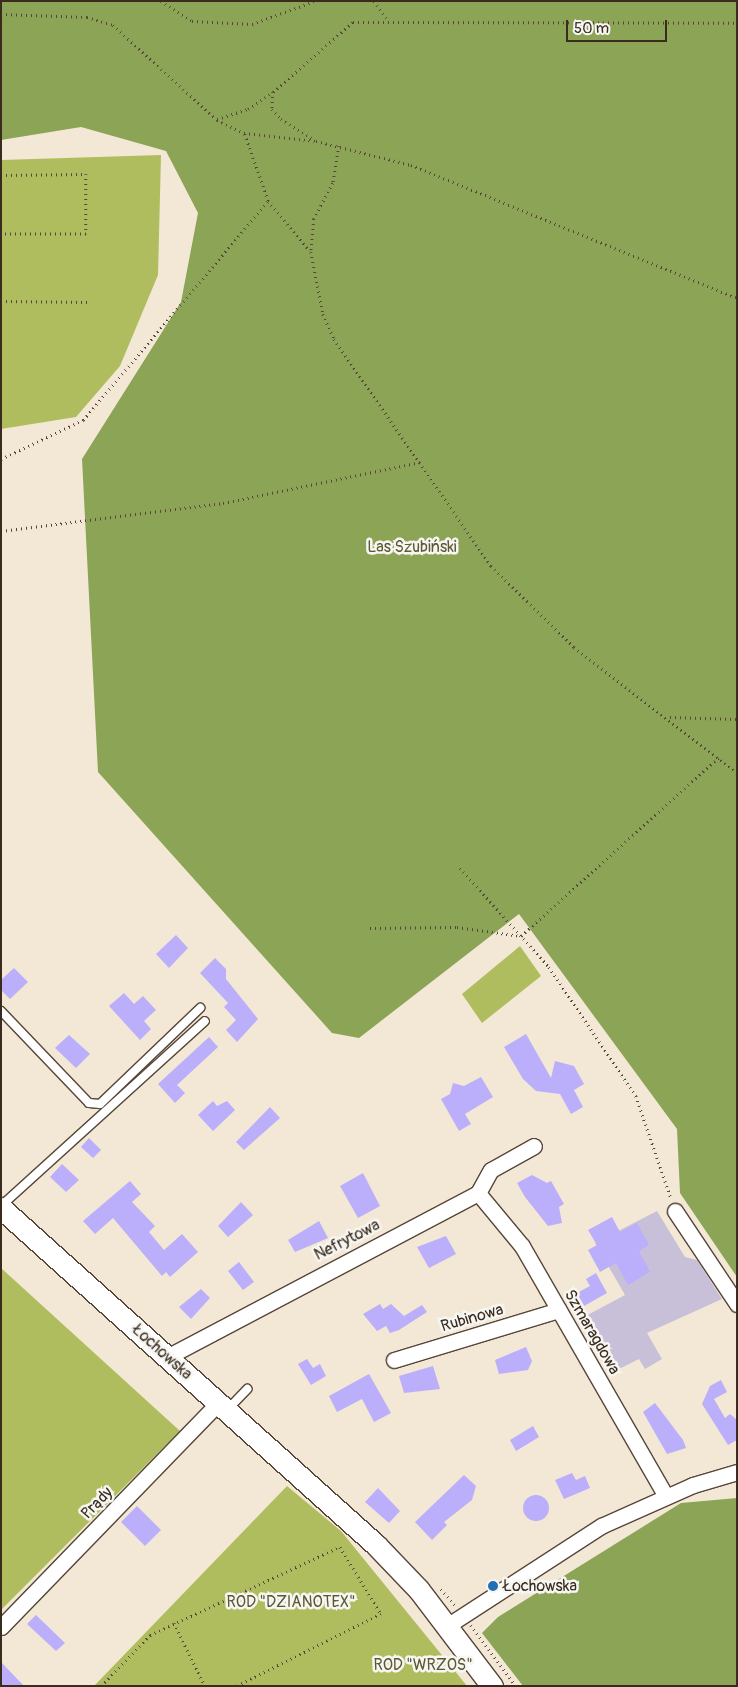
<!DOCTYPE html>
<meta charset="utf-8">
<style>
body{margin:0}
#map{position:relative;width:738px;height:1687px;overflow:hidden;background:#f3e8d5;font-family:Pangolin,sans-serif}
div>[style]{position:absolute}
.industrial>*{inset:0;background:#c8c0d8}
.green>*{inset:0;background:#b0bd5f}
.forest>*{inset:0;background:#8ca456}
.building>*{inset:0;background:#bbaefb}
.round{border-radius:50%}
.path>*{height:2.5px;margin-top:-1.25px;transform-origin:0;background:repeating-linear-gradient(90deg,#574639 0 1px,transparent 0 5px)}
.roads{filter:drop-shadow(1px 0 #574639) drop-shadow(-1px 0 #574639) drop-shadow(0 1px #574639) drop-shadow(0 -1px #574639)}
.service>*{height:8px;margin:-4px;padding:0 4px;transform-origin:4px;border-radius:4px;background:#fff}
.minor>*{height:15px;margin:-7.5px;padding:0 7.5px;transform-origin:7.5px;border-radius:7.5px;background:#fff}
.secondary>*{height:21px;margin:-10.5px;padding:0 10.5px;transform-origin:10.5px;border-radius:10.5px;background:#fff}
.dots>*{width:14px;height:14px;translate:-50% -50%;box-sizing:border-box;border:2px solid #f6f6f2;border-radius:50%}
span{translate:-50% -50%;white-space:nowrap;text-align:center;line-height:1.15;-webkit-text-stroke:5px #f6f6f2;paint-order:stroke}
.park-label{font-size:16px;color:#5e5632}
.street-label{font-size:16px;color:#3b2a1e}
.poi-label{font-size:16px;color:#3b2a1e}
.left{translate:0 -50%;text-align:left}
.frame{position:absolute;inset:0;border:2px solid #3b2a1e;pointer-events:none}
.scale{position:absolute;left:566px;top:20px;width:101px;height:22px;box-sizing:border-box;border:2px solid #3b2a1e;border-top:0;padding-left:6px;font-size:15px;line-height:18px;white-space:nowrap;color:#3b2a1e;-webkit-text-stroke:4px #f6f6f2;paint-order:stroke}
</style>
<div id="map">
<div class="industrial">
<div style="clip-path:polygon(657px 1211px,685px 1257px,697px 1260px,722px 1299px,647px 1333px,662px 1359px,645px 1369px,639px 1359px,609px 1374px,580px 1319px,625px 1295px,595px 1243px)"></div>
</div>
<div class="green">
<div style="clip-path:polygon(161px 155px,158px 275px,120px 366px,76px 417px,1px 429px,1px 160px)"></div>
<div style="clip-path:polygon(520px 946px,541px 976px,482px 1023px,462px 994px)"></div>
<div style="clip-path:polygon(1px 1268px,180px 1431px,1px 1610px)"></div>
<div style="clip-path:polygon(287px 1486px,341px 1531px,467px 1686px,94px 1686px)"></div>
</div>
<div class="forest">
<div style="clip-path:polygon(1px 1px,737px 1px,737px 1277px,680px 1193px,677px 1129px,519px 914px,359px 1038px,332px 1033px,98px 772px,82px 459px,181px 302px,198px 213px,166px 151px,81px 127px,1px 140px)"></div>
<div style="clip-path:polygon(737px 1498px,737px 1686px,523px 1686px,482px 1633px,498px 1617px,681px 1503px)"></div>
</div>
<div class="building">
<div style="clip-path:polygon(176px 935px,188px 948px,169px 968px,156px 954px)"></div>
<div style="clip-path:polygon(215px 958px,226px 969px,226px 979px,258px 1019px,237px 1042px,226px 1030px,236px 1020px,224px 1007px,228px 1003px,200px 973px)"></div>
<div style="clip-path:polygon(14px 968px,28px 982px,10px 999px,1px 990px,1px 980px)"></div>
<div style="clip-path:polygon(124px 993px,134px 1004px,143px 996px,156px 1010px,144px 1021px,151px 1029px,140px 1040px,109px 1006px)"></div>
<div style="clip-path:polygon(526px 1034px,551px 1078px,555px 1061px,574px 1066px,584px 1084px,574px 1090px,583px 1107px,571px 1114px,560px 1094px,536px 1091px,523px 1079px,504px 1047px)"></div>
<div style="clip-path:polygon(69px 1035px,90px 1054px,76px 1068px,55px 1048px)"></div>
<div style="clip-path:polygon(209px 1037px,218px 1047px,177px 1085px,185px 1093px,175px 1103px,158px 1084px)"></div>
<div style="clip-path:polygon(481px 1077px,493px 1097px,465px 1114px,471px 1124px,459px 1131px,441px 1099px,450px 1094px,453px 1083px,464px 1086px)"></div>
<div style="clip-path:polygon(213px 1101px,217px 1106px,227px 1101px,235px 1110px,213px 1131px,198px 1115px)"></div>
<div style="clip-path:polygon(270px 1107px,280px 1118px,244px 1150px,236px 1142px)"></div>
<div style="clip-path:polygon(89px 1138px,101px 1150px,93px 1158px,81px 1147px)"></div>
<div style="clip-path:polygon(62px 1164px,79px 1180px,66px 1192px,50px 1177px)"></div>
<div style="clip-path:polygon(363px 1173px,380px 1206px,358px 1218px,340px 1186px)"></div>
<div style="clip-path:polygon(532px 1175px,547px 1183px,551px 1181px,564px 1204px,559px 1207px,562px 1223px,548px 1226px,525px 1197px,517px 1183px)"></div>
<div style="clip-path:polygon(130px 1181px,141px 1194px,132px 1202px,155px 1226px,149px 1232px,164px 1250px,182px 1234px,198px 1252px,170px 1277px,166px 1272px,162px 1276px,113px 1218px,95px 1234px,83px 1221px)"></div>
<div style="clip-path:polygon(241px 1202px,253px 1215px,228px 1237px,218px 1226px)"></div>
<div style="clip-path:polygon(612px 1217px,620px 1232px,637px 1223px,649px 1245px,639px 1251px,650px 1272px,628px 1285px,616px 1263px,600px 1272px,588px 1250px,597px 1245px,588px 1230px)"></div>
<div style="clip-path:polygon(319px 1221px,328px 1238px,295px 1252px,288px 1240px)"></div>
<div style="clip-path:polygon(446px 1236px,456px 1254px,429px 1268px,417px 1247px)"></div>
<div style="clip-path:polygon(239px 1262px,254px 1282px,243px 1290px,228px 1271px)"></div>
<div style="clip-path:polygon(596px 1273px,607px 1293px,584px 1306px,577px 1293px,590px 1286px,586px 1279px)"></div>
<div style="clip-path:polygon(201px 1289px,210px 1298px,191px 1319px,179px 1307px)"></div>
<div style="clip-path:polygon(380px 1304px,383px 1309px,391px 1304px,404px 1316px,422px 1305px,427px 1312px,399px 1330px,390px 1333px,386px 1326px,377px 1331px,363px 1314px)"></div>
<div style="clip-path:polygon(526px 1347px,532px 1361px,528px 1370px,499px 1374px,495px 1360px)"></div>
<div style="clip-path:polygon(307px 1359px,313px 1368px,320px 1364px,326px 1376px,311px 1385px,298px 1364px)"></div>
<div style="clip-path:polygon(433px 1366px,440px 1389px,404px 1393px,399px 1376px)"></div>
<div style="clip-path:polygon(369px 1374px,391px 1413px,374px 1422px,362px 1399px,337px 1412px,329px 1396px)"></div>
<div style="clip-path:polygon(721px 1380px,727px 1392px,714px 1399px,725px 1418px,730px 1414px,737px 1420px,737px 1440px,728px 1445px,702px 1404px,710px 1386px)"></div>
<div style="clip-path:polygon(655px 1403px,683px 1440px,686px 1448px,667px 1454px,643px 1412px)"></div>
<div style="clip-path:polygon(533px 1426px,539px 1437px,516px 1451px,510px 1440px)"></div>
<div style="clip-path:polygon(572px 1473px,576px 1480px,585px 1476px,590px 1488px,564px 1499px,555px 1480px)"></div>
<div style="clip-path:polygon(464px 1475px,476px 1486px,472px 1500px,444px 1522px,447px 1525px,432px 1540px,415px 1522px)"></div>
<div style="clip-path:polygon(378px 1488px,400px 1511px,389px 1523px,365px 1502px)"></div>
<div class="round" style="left:523px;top:1495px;width:26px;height:26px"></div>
<div style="clip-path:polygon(137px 1506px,161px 1530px,145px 1546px,121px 1522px)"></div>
<div style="clip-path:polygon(36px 1615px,65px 1643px,56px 1651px,27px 1624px)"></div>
<div style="clip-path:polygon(1px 1662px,24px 1686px,1px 1686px)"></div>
</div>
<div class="path">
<div style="left:161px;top:1px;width:37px;rotate:33deg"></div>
<div style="left:192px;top:21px;width:60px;rotate:2.9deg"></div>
<div style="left:252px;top:24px;width:67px;rotate:-20.1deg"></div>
<div style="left:374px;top:1px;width:21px;rotate:53deg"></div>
<div style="left:1px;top:14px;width:86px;rotate:2deg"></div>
<div style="left:87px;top:17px;width:27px;rotate:17deg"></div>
<div style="left:113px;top:25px;width:141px;rotate:42.4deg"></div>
<div style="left:217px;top:120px;width:30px;rotate:26deg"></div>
<div style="left:244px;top:133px;width:72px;rotate:6.3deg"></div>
<div style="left:316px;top:141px;width:98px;rotate:14.2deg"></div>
<div style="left:411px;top:165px;width:352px;rotate:22.2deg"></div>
<div style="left:273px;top:92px;width:17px;rotate:93deg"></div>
<div style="left:272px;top:109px;width:13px;rotate:48deg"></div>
<div style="left:281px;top:119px;width:40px;rotate:32deg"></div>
<div style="left:217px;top:119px;width:33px;rotate:-18deg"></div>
<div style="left:248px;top:109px;width:30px;rotate:-34deg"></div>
<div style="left:273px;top:92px;width:106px;rotate:-41.2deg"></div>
<div style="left:353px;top:22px;width:384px;rotate:0.1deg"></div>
<div style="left:339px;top:146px;width:37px;rotate:99deg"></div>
<div style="left:333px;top:183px;width:41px;rotate:117.8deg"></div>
<div style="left:314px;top:219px;width:33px;rotate:95deg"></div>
<div style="left:311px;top:252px;width:63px;rotate:79deg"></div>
<div style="left:323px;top:314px;width:27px;rotate:66deg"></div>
<div style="left:334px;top:339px;width:276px;rotate:55.3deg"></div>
<div style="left:491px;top:566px;width:116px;rotate:44.3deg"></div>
<div style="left:574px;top:647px;width:206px;rotate:37.7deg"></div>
<div style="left:1px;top:175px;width:85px;rotate:-0.7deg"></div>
<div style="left:86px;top:174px;width:60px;rotate:90deg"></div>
<div style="left:86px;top:234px;width:85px;rotate:180deg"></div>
<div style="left:268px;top:201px;width:65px;rotate:50deg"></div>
<div style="left:1px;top:301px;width:89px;rotate:0.6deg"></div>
<div style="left:1px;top:459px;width:91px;rotate:-25.4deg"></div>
<div style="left:83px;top:420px;width:287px;rotate:-49.8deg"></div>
<div style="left:268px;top:201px;width:72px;rotate:-109.4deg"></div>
<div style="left:1px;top:531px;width:224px;rotate:-7.2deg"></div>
<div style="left:223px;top:503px;width:202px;rotate:-11.7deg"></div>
<div style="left:670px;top:717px;width:67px;rotate:1.7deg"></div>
<div style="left:460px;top:868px;width:133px;rotate:48deg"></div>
<div style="left:549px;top:967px;width:156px;rotate:56deg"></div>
<div style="left:636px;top:1096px;width:108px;rotate:71.1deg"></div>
<div style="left:370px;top:928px;width:87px;rotate:-0.7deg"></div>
<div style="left:457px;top:927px;width:65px;rotate:8deg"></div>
<div style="left:521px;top:936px;width:266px;rotate:-42.1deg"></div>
<div style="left:441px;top:1589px;width:21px;rotate:49deg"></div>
<div style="left:174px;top:1623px;width:70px;rotate:63.8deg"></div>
<div style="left:471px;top:1625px;width:76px;rotate:53.6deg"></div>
<div style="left:101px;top:1686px;width:71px;rotate:-46.1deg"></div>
<div style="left:150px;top:1635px;width:209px;rotate:-24.9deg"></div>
<div style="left:340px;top:1547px;width:79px;rotate:58.5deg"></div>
<div style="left:381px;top:1614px;width:161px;rotate:153.4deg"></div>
</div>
<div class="roads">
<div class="service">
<div style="left:1px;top:1011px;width:127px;rotate:46.3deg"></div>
<div style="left:89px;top:1103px;width:11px;rotate:5deg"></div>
<div style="left:100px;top:1104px;width:139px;rotate:-43.8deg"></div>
<div style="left:1px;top:1206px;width:275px;rotate:-42.2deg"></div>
<div style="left:228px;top:1409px;width:28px;rotate:-46deg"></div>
</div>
<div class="minor">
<div style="left:478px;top:1193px;width:69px;rotate:50.3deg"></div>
<div style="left:522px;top:1246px;width:289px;rotate:60.1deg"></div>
<div style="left:675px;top:1211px;width:112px;rotate:56.3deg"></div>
<div style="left:167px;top:1357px;width:352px;rotate:-27.8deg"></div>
<div style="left:478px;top:1193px;width:26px;rotate:-61deg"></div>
<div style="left:491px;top:1170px;width:49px;rotate:-29.2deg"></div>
<div style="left:394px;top:1360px;width:172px;rotate:-16.9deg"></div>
<div style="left:447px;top:1626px;width:184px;rotate:-33deg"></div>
<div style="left:601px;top:1526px;width:101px;rotate:-24deg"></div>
<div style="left:693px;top:1485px;width:46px;rotate:-16.5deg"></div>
<div style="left:1px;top:1627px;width:312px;rotate:-45.9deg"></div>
</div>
<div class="secondary">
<div style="left:1px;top:1208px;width:504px;rotate:41.94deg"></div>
<div style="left:376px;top:1545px;width:62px;rotate:46.3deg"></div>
<div style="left:419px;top:1590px;width:121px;rotate:52.8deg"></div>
</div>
</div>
<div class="dots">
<div style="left:493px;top:1586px;background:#1f6fb2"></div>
</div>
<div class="park-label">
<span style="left:412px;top:547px">Las Szubiński</span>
<span style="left:291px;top:1602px">ROD "DZIANOTEX"</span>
<span style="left:423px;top:1665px">ROD "WRZOS"</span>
</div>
<div class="street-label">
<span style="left:347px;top:1240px;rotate:-27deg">Nefrytowa</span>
<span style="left:472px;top:1318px;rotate:-16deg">Rubinowa</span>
<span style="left:592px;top:1332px;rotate:60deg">Szmaragdowa</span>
<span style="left:162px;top:1352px;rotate:42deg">Łochowska</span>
<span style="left:97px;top:1503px;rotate:-46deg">Prądy</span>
</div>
<div class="poi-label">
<span class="left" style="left:503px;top:1586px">Łochowska</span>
</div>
<div class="frame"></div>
<div class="scale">50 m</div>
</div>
